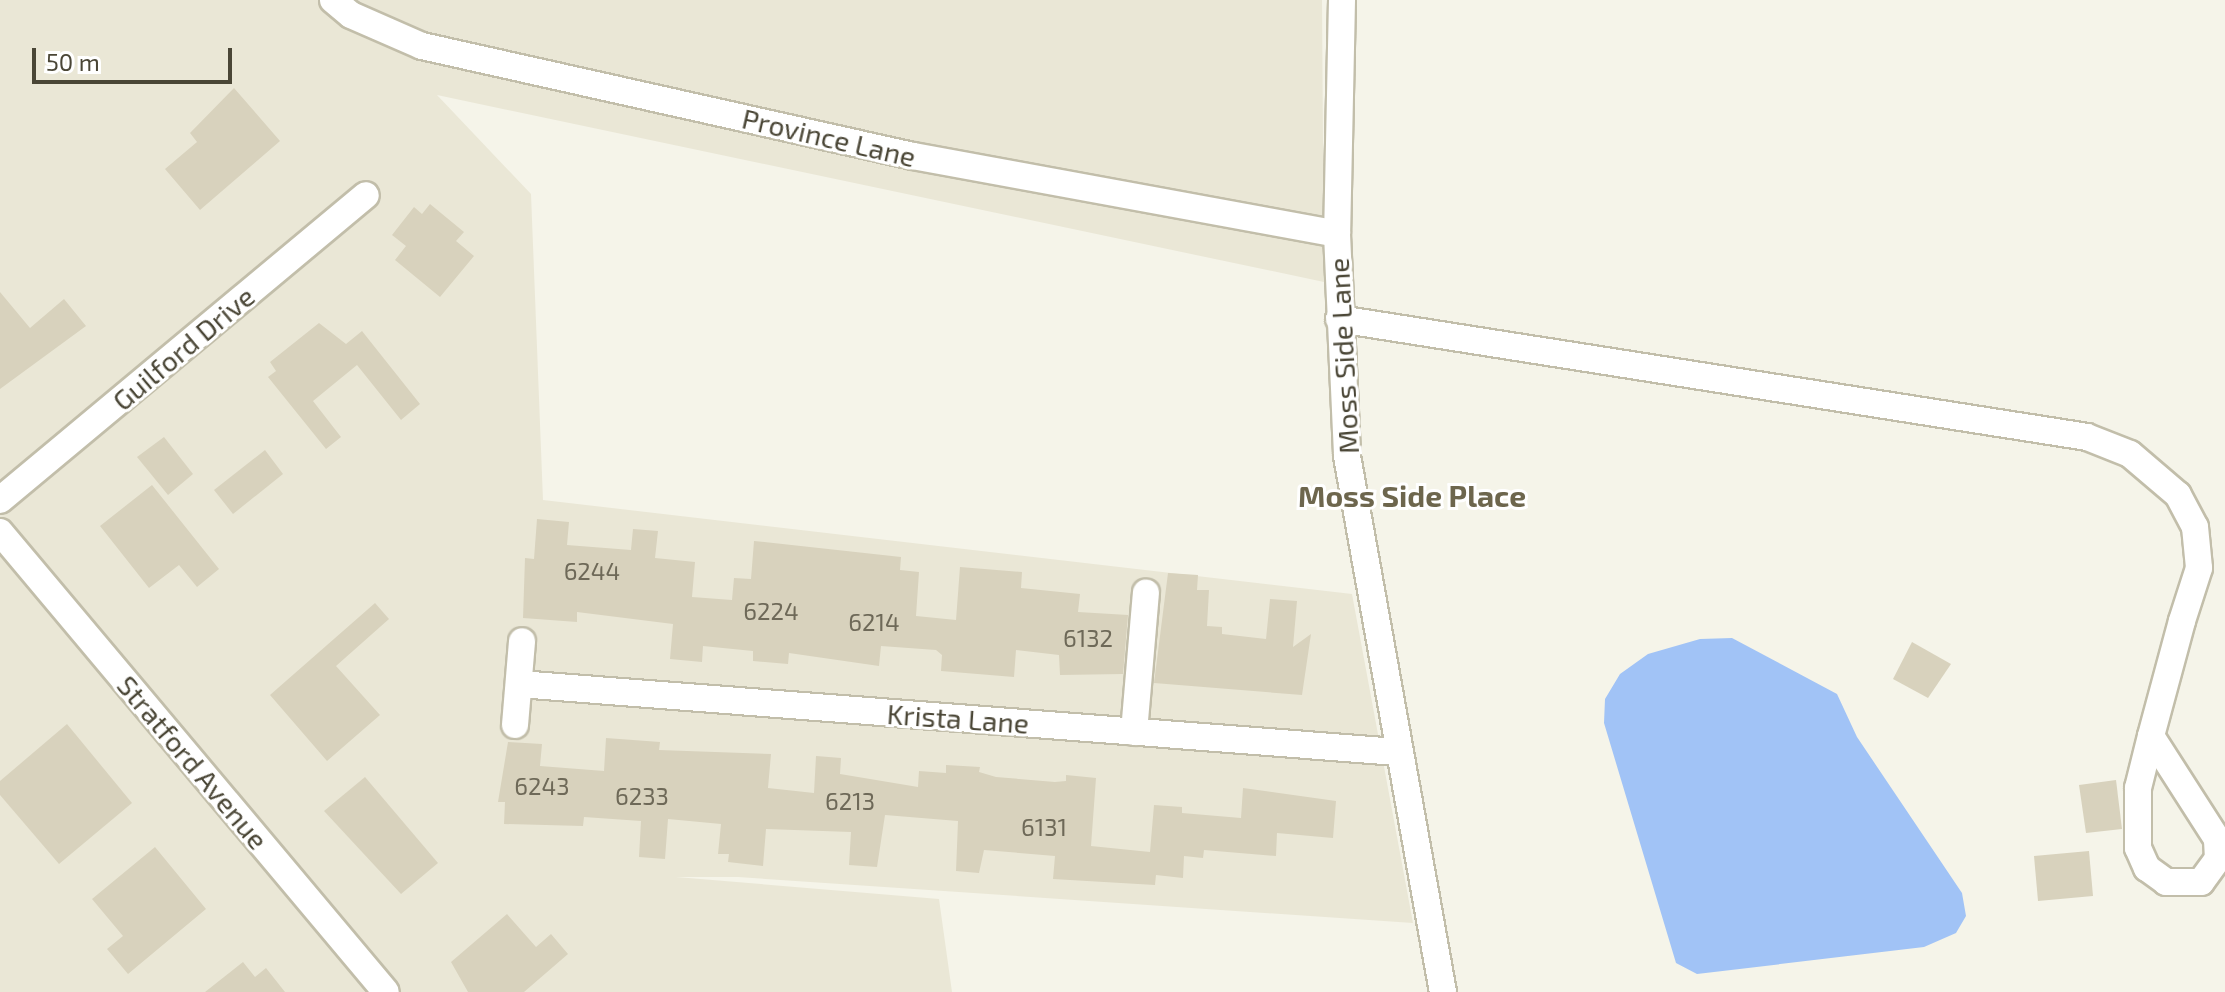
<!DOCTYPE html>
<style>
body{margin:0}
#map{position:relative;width:2225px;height:992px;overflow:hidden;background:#f5f4e9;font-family:"Exo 2",sans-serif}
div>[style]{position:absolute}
.residential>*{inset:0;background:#eae7d6}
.water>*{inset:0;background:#a1c3f6}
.building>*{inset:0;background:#d8d2bd}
.roads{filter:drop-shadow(2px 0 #c2beaa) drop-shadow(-2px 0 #c2beaa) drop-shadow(0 2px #c2beaa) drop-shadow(0 -2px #c2beaa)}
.minor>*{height:26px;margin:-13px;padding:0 13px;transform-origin:13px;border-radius:13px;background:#fff}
span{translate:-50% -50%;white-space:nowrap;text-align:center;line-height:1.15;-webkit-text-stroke:6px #fff;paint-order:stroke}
.number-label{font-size:24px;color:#6e6958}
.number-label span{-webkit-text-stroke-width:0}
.street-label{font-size:28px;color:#4a4636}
.neighbourhood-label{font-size:30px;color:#6d664d;font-weight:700}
.scale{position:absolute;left:32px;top:48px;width:200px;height:36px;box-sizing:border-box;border:4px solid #4a4636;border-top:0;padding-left:10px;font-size:24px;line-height:28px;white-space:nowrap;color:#4a4636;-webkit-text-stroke:6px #fff;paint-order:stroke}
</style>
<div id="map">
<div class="residential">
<div style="clip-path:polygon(0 0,1322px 0,1324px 282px,437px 95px,531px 194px,543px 500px,1352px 594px,1413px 923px,738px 877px,676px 877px,939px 899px,952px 992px,0 992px)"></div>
</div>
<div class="water">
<div style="clip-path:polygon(1732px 638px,1837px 694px,1857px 737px,1962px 893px,1966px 916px,1956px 933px,1924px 947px,1697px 974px,1676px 963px,1604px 723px,1605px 699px,1620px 674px,1648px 654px,1700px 639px)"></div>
</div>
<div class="building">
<div style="clip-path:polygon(234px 88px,280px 141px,200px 210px,165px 169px,197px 142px,190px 133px)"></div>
<div style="clip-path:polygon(430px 204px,464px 232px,456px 241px,474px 256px,440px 297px,395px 260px,406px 246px,392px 235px,414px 207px,422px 214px)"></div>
<div style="clip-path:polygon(0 292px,30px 328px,64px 299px,86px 326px,0 389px)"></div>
<div style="clip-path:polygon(319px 323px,346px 344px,362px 331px,420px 404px,401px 420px,357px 365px,313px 401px,341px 437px,326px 449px,268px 377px,276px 371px,270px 362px)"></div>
<div style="clip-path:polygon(164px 437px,193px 474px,168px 495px,137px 457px)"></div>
<div style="clip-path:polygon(265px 450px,283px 474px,233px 514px,214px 490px)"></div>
<div style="clip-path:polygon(152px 485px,219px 569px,197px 587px,179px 565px,149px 588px,100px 526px)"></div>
<div style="clip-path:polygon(537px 519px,569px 522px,567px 545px,631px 550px,633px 529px,658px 531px,655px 558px,695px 562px,692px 597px,732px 600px,734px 578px,751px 579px,754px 541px,901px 557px,900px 570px,919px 572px,916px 616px,956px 620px,960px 567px,1022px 572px,1021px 588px,1080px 594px,1078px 612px,1128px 615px,1123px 674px,1060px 675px,1059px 655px,1016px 650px,1014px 677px,941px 671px,942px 655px,936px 650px,881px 646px,879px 666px,789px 653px,788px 664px,753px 661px,753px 651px,703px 646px,702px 662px,670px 659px,673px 624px,577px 612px,577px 622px,523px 618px,525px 558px,534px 559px)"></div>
<div style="clip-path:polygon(1168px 573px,1198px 575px,1197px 590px,1209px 590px,1207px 626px,1222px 627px,1222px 634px,1266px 639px,1270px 599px,1297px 601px,1293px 647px,1311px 634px,1302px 695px,1154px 683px)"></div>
<div style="clip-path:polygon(375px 603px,389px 619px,336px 666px,380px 715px,327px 761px,270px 695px)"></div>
<div style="clip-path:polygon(1912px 642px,1951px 664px,1928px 698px,1893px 679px)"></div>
<div style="clip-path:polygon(67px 724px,132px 803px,59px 864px,0 795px,0 781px)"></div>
<div style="clip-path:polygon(606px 738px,660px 742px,659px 750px,771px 754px,768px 788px,814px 793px,816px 756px,841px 758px,840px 774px,918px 787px,919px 771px,946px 773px,946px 765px,980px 767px,979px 772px,996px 777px,1055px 782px,1066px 781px,1066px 775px,1096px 778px,1091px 846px,1150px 852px,1154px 805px,1182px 807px,1182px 813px,1241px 818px,1243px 788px,1336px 801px,1333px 838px,1277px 833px,1276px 856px,1204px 850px,1203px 858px,1184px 856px,1183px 878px,1156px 875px,1155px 885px,1053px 879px,1055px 856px,984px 850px,979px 873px,956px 871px,958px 821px,885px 815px,877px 867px,849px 865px,851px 832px,766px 829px,763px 866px,728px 862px,729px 854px,718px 854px,721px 824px,668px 819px,665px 859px,639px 857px,641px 821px,584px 817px,583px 826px,504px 824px,505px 802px,498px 802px,508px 742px,542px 744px,540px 766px,604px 771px)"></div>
<div style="clip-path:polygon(365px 777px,438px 863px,401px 894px,324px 811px)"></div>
<div style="clip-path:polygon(2116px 780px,2122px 829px,2086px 833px,2079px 785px)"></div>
<div style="clip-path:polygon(155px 847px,206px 909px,128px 974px,107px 949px,123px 936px,92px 899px)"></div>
<div style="clip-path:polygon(2089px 851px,2093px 896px,2038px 901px,2034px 856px)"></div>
<div style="clip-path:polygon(507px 914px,536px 947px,551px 934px,568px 954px,524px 992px,468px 992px,451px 962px)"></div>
<div style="clip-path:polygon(243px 962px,255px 977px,266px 968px,285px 992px,205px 992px)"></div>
</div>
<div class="roads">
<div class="minor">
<div style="left:333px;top:0;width:23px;rotate:40deg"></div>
<div style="left:351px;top:15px;width:77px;rotate:23.6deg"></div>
<div style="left:422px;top:46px;width:503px;rotate:12.63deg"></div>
<div style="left:913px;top:156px;width:431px;rotate:10.4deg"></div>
<div style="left:1342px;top:0;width:234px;rotate:91.2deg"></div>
<div style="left:1337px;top:234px;width:222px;rotate:87.4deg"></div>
<div style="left:1347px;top:456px;width:545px;rotate:79.85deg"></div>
<div style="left:1339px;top:319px;width:757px;rotate:8.96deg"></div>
<div style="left:2087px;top:437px;width:46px;rotate:21.6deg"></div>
<div style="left:2130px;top:454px;width:63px;rotate:40.5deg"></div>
<div style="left:2178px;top:495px;width:36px;rotate:62deg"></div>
<div style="left:2195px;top:527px;width:41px;rotate:84.4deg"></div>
<div style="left:2199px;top:568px;width:56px;rotate:107.8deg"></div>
<div style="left:2182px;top:621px;width:119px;rotate:105.1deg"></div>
<div style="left:2151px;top:736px;width:54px;rotate:104deg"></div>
<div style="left:2138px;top:788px;width:60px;rotate:90deg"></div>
<div style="left:2138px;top:848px;width:22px;rotate:66deg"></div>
<div style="left:2147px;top:868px;width:24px;rotate:36deg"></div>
<div style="left:2166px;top:882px;width:35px"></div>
<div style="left:2201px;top:882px;width:29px;rotate:-54deg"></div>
<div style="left:2218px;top:859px;width:20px;rotate:-93deg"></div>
<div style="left:2217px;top:839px;width:122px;rotate:-122.7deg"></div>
<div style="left:0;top:500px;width:476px;rotate:-39.8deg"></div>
<div style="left:0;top:532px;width:600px;rotate:50deg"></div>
<div style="left:519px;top:684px;width:881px;rotate:4.43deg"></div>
<div style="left:515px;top:725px;width:84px;rotate:-85.2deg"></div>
<div style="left:1134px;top:732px;width:140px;rotate:-85.1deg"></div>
</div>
</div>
<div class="number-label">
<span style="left:592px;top:571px">6244</span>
<span style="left:771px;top:611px">6224</span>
<span style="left:874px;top:622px">6214</span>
<span style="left:1088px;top:638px">6132</span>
<span style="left:542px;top:786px">6243</span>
<span style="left:642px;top:796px">6233</span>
<span style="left:850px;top:801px">6213</span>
<span style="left:1044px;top:827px">6131</span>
</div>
<div class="street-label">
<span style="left:829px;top:137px;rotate:13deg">Province Lane</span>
<span style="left:183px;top:348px;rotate:-40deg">Guilford Drive</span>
<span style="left:1343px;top:356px;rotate:-93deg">Moss Side Lane</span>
<span style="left:958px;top:718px;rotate:4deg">Krista Lane</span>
<span style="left:193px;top:762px;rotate:50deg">Stratford Avenue</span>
</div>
<div class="neighbourhood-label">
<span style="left:1412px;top:495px">Moss Side Place</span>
</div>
<div class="scale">50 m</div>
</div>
